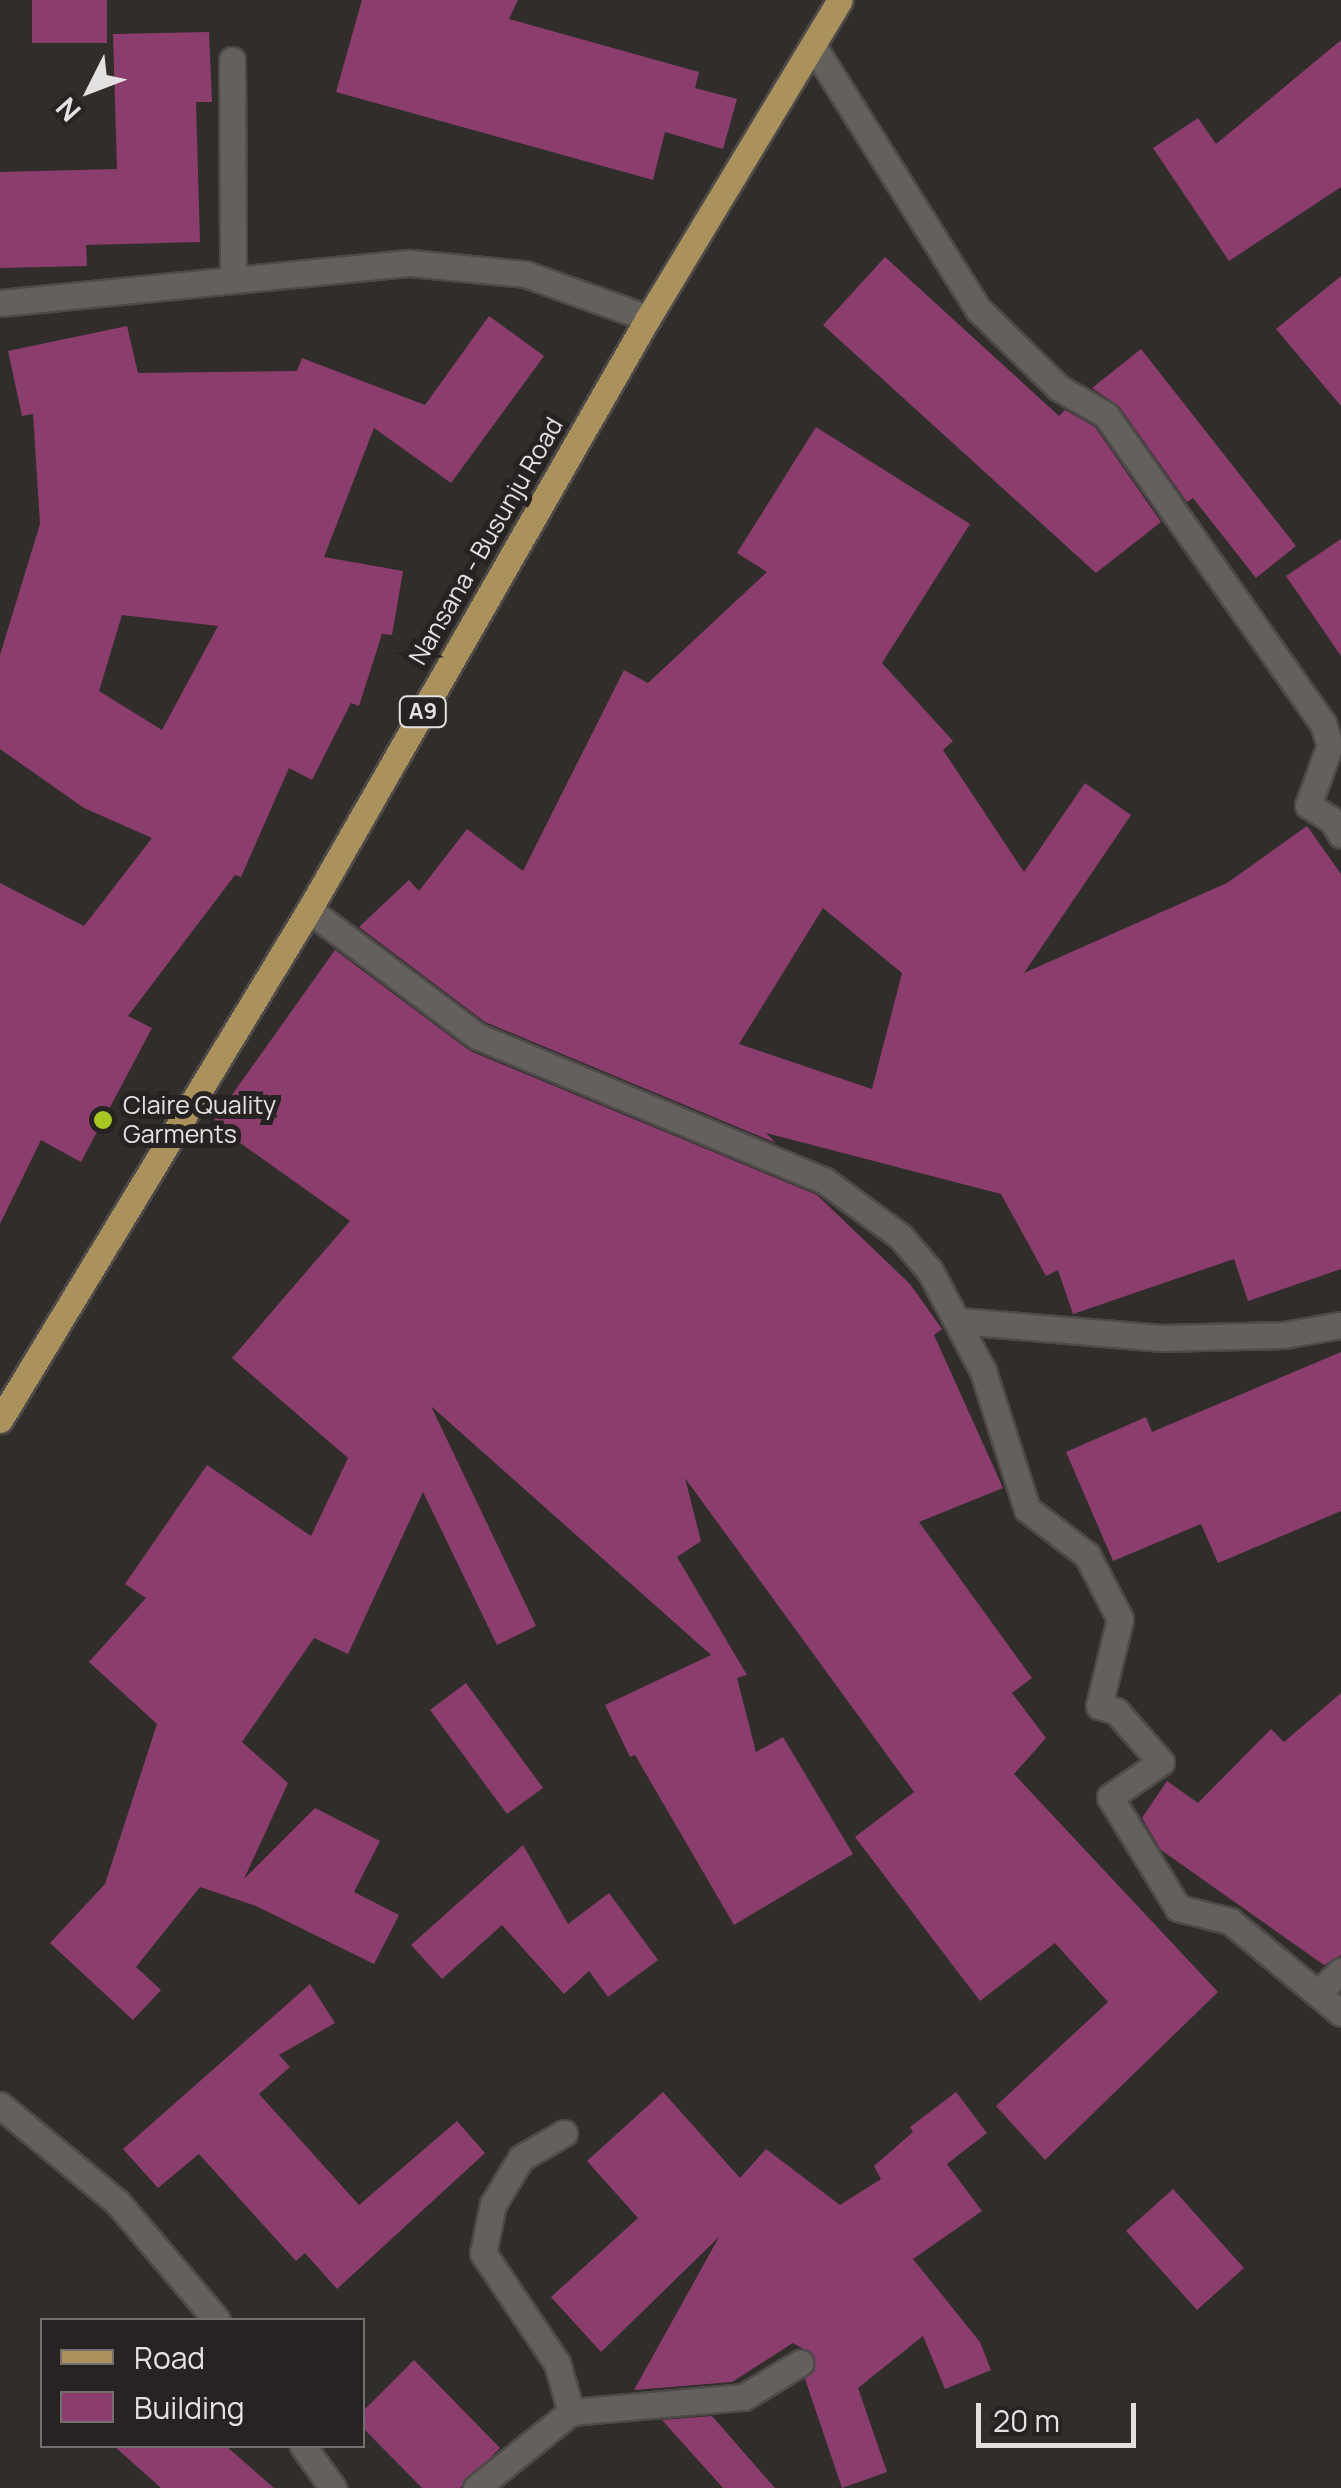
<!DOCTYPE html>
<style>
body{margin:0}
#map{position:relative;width:1341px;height:2488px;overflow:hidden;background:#312d2b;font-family:Manrope,sans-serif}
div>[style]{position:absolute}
.building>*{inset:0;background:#8b3d6d}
.roads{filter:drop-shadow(2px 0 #4e4a49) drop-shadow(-2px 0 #4e4a49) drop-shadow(0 2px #4e4a49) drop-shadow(0 -2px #4e4a49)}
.minor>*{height:25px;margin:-12.5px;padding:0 12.5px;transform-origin:12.5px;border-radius:12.5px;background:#64605e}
.major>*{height:25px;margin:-12.5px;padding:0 12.5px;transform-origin:12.5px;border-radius:12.5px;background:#ab925d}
.dots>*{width:28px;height:28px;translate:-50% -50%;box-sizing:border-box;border:5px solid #272322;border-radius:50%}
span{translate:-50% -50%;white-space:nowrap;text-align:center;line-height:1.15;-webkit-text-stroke:10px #272322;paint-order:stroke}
.shield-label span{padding:2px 8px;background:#272322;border:2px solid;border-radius:8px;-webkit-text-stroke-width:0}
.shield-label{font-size:22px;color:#e4e2e1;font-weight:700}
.street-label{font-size:25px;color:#e4e2e1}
.poi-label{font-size:25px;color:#e4e2e1}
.left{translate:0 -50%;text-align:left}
.legend{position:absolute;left:40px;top:2318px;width:325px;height:130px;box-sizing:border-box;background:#272322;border:2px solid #736f6e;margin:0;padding:12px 18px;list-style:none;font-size:30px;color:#e4e2e1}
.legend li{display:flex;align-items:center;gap:20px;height:50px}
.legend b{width:50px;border:2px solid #736f6e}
.north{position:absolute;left:40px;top:40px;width:100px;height:100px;-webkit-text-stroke:8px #272322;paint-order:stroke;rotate:228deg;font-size:28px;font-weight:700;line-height:40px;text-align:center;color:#e4e2e1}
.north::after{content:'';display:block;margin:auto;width:35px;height:45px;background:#e4e2e1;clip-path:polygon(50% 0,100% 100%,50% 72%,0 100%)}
.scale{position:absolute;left:976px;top:2403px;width:160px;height:45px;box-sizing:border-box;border:5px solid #e4e2e1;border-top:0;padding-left:12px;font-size:30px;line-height:35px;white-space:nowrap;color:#e4e2e1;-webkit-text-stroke:8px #272322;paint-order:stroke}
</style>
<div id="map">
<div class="building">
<div style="clip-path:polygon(32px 0,107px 0,107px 43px,32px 43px)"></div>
<div style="clip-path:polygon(362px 0,518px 0,509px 19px,699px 72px,695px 88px,737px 99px,723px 149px,665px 132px,653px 180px,336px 92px)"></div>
<div style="clip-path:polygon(209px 32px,212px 102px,196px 102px,200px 242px,86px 245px,87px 266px,0 268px,0 172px,117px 169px,113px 34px)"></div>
<div style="clip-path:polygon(1341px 40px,1341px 187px,1229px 261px,1153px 148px,1198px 118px,1216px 144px)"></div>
<div style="clip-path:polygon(885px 257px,1059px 416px,1065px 410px,1095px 427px,1161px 522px,1096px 573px,823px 325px)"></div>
<div style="clip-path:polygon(1341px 276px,1341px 406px,1276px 329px)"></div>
<div style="clip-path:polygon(evenodd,489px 316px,544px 356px,451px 483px,374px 428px,324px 557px,403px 571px,392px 635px,382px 634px,359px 706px,351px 703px,312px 780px,289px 768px,241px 877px,235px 875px,128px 1016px,152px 1028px,81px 1162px,41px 1140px,0 1224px,0 883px,84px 926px,152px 838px,84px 808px,0 749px,0 655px,40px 524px,33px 414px,22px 416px,8px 351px,127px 326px,138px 373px,297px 371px,302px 358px,425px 405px,489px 316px,122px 615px,218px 626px,162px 730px,99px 691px,122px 615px)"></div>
<div style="clip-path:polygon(1141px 349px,1296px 546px,1256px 578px,1193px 498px,1187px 502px,1119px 406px,1092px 388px)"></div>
<div style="clip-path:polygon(evenodd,816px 427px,970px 524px,882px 663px,953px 741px,943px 750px,1024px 872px,1085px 783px,1131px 815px,1024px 973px,1227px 883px,1307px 826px,1341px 874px,1341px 1269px,1248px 1301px,1234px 1259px,1073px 1314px,1058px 1270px,1046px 1276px,1001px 1194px,766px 1133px,776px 1143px,485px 1022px,359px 927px,409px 880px,419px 891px,467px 829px,523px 871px,624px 670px,648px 683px,767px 572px,737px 553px,816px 427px,823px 908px,902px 973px,872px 1089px,739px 1044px,823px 908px)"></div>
<div style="clip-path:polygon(1341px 539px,1341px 656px,1286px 576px)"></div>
<div style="clip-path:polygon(335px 950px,470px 1051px,817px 1195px,910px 1284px,942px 1329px,934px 1335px,1003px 1488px,919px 1522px,1032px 1678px,1012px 1693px,1046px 1738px,1014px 1774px,1218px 1992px,1045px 2160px,996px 2106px,1108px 2002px,1055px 1943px,980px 2001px,855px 1837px,914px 1792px,685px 1478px,701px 1541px,677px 1557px,747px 1675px,737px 1678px,756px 1752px,783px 1737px,853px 1854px,734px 1925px,635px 1755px,630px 1757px,605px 1705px,711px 1655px,431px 1406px,536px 1626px,497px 1645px,423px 1492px,348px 1654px,314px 1638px,242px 1742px,288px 1783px,244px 1879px,315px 1808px,380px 1841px,354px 1892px,399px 1915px,374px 1964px,256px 1906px,200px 1887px,136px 1967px,161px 1990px,133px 2020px,50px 1943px,105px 1884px,157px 1724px,89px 1662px,146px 1598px,125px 1584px,207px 1465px,311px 1536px,348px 1458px,232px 1358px,350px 1221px,212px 1123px)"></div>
<div style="clip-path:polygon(1341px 1352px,1341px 1511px,1218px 1563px,1201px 1524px,1113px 1561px,1066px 1452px,1146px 1417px,1152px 1432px)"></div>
<div style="clip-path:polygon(466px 1683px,543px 1788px,507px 1814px,430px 1710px)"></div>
<div style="clip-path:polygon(1341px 1693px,1341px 1955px,1324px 1965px,1161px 1850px,1142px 1818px,1167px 1781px,1198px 1803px,1271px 1729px,1284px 1742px)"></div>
<div style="clip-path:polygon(523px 1845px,568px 1924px,609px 1893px,658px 1960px,608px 1997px,589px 1971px,564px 1994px,502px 1925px,442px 1979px,411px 1945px)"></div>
<div style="clip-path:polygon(310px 1984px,335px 2023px,279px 2055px,290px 2067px,259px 2094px,359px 2205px,457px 2121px,485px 2153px,337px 2289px,305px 2253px,296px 2261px,199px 2154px,158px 2188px,123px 2149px)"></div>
<div style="clip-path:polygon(663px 2092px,740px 2178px,766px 2149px,840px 2205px,881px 2179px,874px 2166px,913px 2132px,910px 2127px,956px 2092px,987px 2133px,947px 2164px,982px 2211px,913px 2259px,980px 2342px,991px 2370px,945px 2389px,923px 2336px,858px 2388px,887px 2472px,842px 2488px,805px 2379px,815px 2370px,814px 2355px,793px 2343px,732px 2382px,634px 2390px,719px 2237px,601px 2352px,551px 2297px,638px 2218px,587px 2161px)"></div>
<div style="clip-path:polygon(1173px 2189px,1244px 2268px,1197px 2310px,1126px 2231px)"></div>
<div style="clip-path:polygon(414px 2360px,500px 2448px,460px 2488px,422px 2488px,362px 2427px,362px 2412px)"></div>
<div style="clip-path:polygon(712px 2416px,775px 2488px,723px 2488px,662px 2420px)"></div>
<div style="clip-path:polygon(114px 2446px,226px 2446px,274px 2488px,161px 2488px)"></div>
</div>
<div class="roads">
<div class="minor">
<div style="left:813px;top:46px;width:310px;rotate:57.9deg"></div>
<div style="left:978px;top:309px;width:113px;rotate:44.3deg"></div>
<div style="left:1059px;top:388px;width:54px;rotate:29.9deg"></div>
<div style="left:1106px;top:415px;width:378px;rotate:54.9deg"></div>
<div style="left:1323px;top:724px;width:22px;rotate:72deg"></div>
<div style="left:1330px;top:745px;width:64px;rotate:110.1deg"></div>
<div style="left:1308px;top:805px;width:28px;rotate:32deg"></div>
<div style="left:1332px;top:820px;width:17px;rotate:59deg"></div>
<div style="left:232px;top:60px;width:220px;rotate:89.7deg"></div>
<div style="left:0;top:303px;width:412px;rotate:-5.6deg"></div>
<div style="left:410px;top:263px;width:116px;rotate:5.5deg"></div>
<div style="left:525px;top:274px;width:131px;rotate:19.7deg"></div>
<div style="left:309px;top:910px;width:210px;rotate:36.9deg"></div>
<div style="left:477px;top:1036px;width:377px;rotate:22.6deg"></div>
<div style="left:825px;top:1181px;width:93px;rotate:36.3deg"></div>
<div style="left:900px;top:1236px;width:46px;rotate:49.4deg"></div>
<div style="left:930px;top:1271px;width:113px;rotate:62.1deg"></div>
<div style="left:983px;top:1371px;width:145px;rotate:72.3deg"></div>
<div style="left:1027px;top:1509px;width:76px;rotate:37.5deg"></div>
<div style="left:1087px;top:1555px;width:72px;rotate:62.7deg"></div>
<div style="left:1120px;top:1619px;width:89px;rotate:103.6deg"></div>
<div style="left:1099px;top:1706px;width:18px;rotate:16deg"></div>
<div style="left:1116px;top:1711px;width:68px;rotate:48.6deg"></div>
<div style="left:1161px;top:1762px;width:62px;rotate:145.5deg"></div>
<div style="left:1110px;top:1797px;width:130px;rotate:58.5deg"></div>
<div style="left:1178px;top:1908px;width:54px;rotate:14deg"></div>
<div style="left:1230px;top:1921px;width:144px;rotate:39.7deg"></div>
<div style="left:960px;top:1321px;width:203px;rotate:4.8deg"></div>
<div style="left:1162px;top:1338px;width:122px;rotate:-1.4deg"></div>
<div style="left:1284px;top:1335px;width:58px;rotate:-10deg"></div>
<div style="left:1318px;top:1993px;width:32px;rotate:-44deg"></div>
<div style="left:0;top:2105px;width:153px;rotate:39.7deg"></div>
<div style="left:118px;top:2203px;width:153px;rotate:49.8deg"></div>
<div style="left:564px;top:2133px;width:50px;rotate:149.8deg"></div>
<div style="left:521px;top:2158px;width:54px;rotate:121.3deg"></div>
<div style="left:493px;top:2204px;width:50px;rotate:101.5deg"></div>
<div style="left:483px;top:2253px;width:133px;rotate:56.1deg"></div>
<div style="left:557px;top:2363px;width:51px;rotate:74.1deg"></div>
<div style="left:303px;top:2446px;width:52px;rotate:54.5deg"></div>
<div style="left:476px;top:2488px;width:122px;rotate:-38.7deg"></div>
<div style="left:571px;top:2412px;width:174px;rotate:-5deg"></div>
<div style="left:744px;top:2397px;width:66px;rotate:-31.3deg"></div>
</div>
<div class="major">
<div style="left:0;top:1420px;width:596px;rotate:-58.79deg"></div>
<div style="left:309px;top:910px;width:682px;rotate:-60.2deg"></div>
<div style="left:648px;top:318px;width:371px;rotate:-58.9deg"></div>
</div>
</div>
<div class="dots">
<div style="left:103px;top:1120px;background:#a6c821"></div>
</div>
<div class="shield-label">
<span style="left:423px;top:712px">A9</span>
</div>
<div class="street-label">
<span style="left:486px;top:541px;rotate:-60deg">Nansana - Busunju Road</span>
</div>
<div class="poi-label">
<span class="left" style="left:123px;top:1120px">Claire Quality<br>Garments</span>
</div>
<ul class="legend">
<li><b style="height:12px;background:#ab925d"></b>Road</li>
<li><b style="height:28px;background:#8b3d6d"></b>Building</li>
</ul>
<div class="north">N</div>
<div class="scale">20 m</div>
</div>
